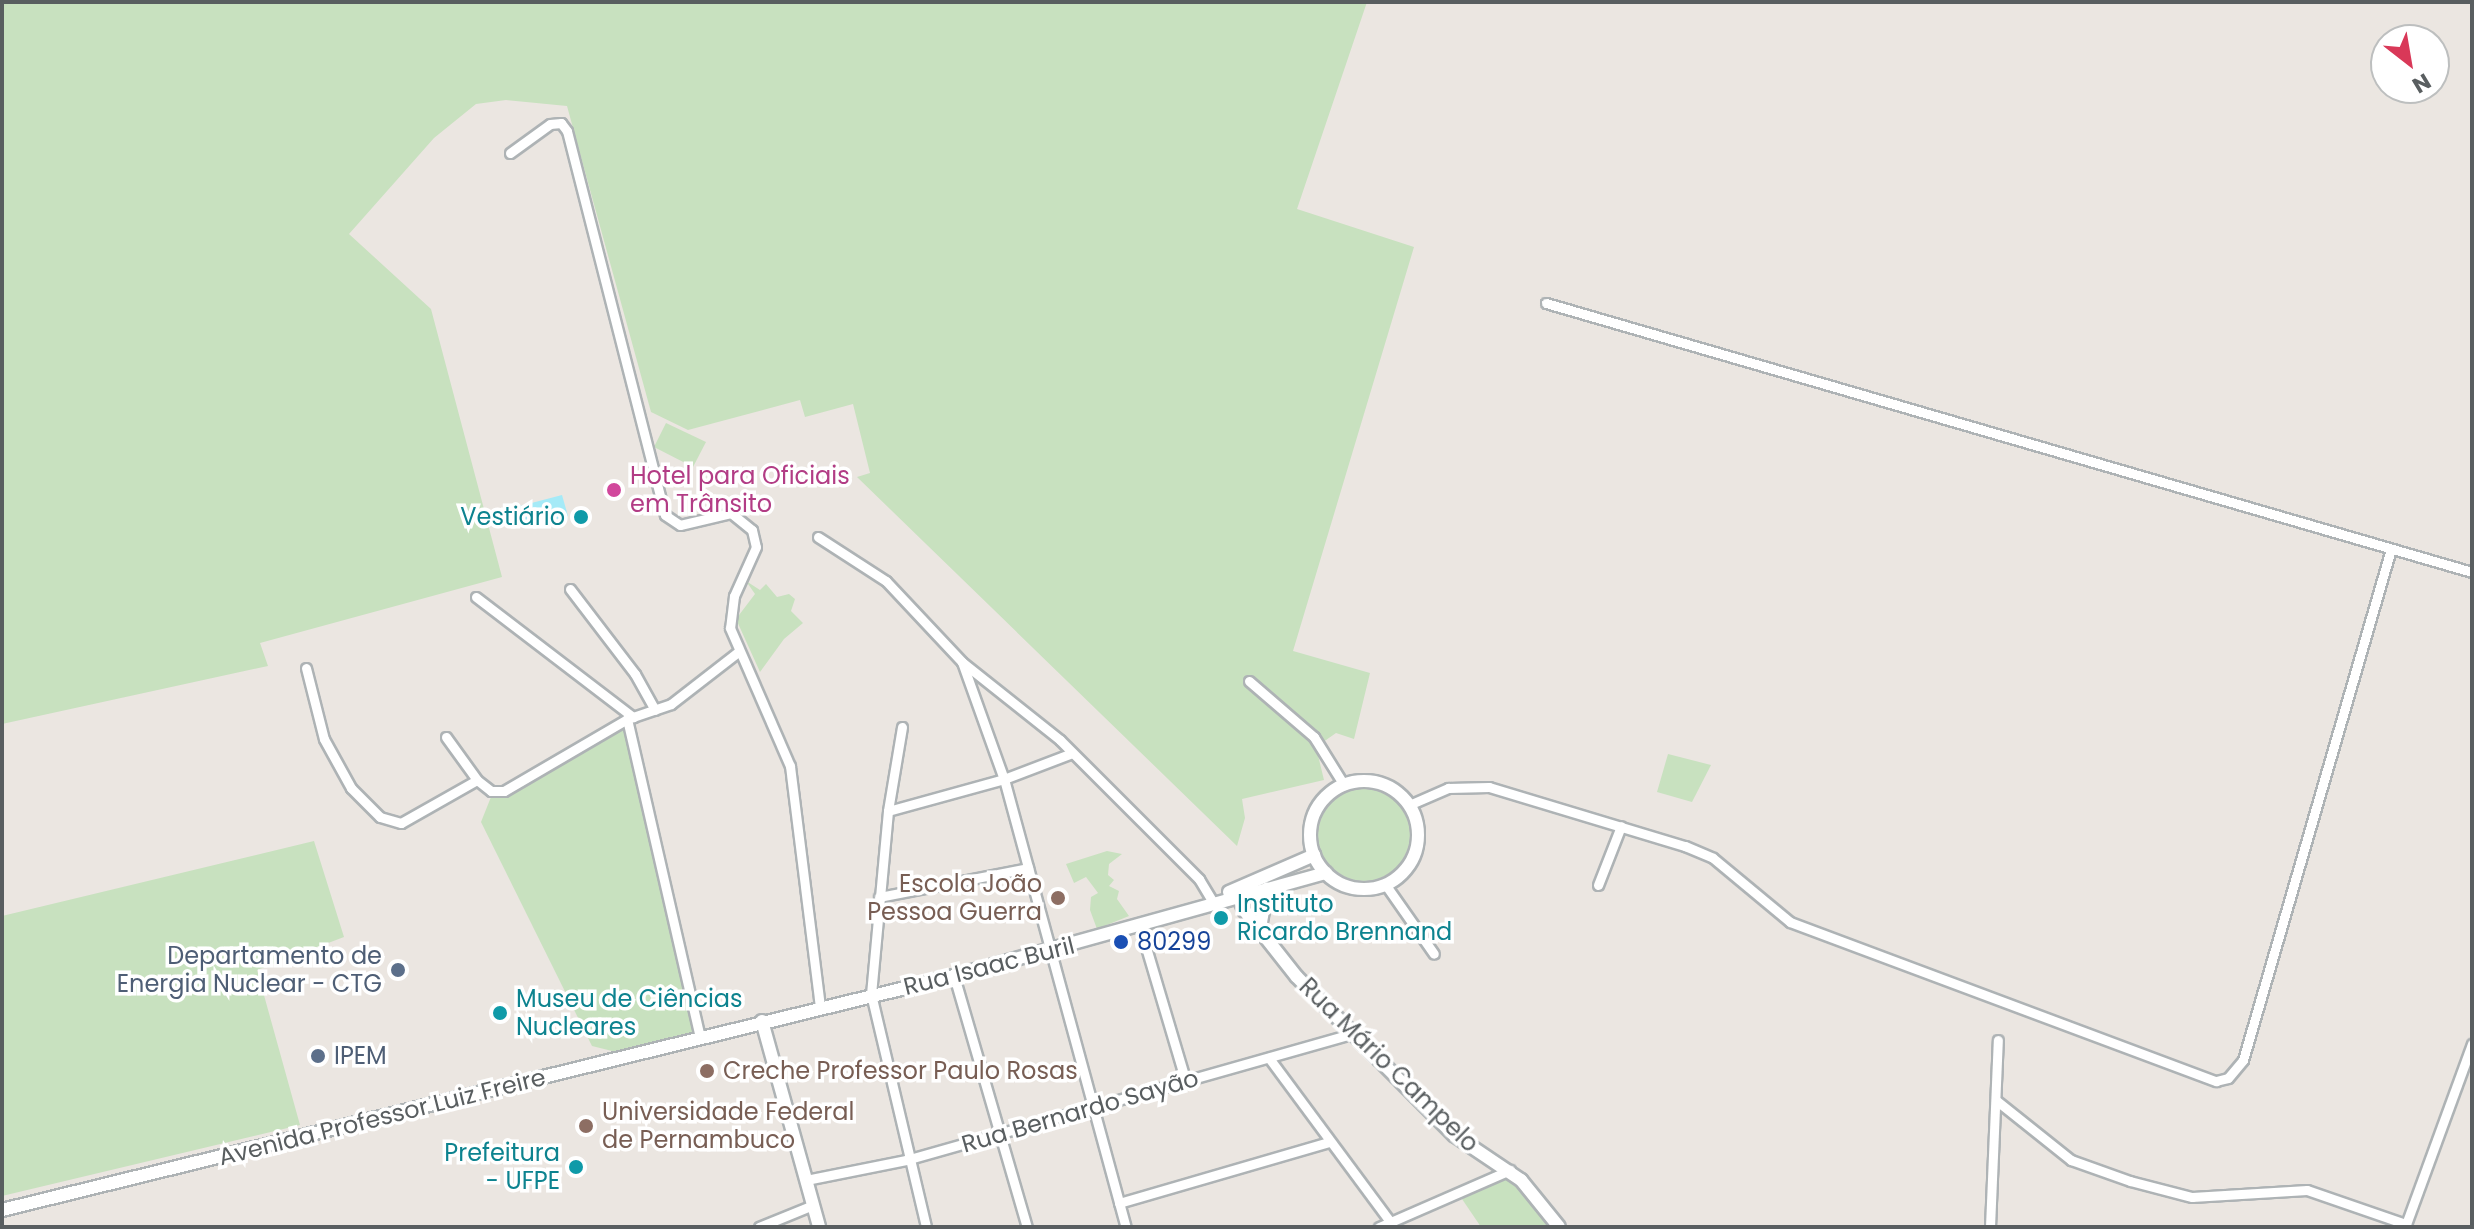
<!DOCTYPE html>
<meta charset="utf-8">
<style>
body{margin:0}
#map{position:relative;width:2474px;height:1229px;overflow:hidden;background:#ebe6e1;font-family:Poppins,sans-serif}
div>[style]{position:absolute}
.green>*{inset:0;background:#c8e1bf}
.round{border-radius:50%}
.water>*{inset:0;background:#a5eaf7}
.roads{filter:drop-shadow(2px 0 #aeb3b5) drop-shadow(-2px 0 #aeb3b5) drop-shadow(0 2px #aeb3b5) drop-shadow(0 -2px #aeb3b5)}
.street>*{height:9px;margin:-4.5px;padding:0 4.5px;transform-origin:4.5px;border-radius:4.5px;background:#fff}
.secondary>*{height:12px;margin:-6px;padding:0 6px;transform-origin:6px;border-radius:6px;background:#fff}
.secondary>.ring{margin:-6px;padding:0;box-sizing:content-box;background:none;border:12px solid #fff;border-radius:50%}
.dots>*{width:22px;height:22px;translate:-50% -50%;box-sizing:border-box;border:4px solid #fff;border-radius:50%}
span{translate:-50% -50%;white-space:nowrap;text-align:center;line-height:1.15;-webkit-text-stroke:7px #fff;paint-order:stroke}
.hotel-label{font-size:24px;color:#b23c85}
.left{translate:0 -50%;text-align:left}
.culture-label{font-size:24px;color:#0d838f}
.right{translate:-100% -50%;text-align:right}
.education-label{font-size:24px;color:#785e54}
.transit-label{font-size:24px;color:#164399}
.service-label{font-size:24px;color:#4e5e75}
.street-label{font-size:24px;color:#595e60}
.frame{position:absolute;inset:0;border:4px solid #595e60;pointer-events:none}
.north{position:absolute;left:2370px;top:24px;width:80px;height:80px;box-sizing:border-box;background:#fff;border:2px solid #bdbfbf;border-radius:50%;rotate:149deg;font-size:22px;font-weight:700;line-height:32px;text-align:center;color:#595e60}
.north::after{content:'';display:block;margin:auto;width:28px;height:36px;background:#d93858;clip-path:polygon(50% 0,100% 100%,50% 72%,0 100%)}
</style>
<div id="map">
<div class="green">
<div style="clip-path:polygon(2px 2px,1367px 2px,1297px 209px,1414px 247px,1293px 651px,1370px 673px,1354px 739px,1336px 733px,1316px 747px,1324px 780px,1242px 799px,1245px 818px,1237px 846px,857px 477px,870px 473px,853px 404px,805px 417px,800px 400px,688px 430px,651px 412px,567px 106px,506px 100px,476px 104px,434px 138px,349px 234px,431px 309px,502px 577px,260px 643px,268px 666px,2px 724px)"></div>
<div style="clip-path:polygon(666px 423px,706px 442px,693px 467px,654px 447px)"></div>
<div style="clip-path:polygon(746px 581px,760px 590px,766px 584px,777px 597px,789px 594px,795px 599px,791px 611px,803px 623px,784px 639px,760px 672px,736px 619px,755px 594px)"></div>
<div style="clip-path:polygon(610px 725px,627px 732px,700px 1039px,628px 1055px,592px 1046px,481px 822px,493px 792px)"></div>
<div style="clip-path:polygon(1668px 754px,1711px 765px,1692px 802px,1657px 792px)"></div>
<div class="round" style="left:1318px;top:789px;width:92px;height:92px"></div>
<div style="clip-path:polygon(314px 841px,344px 937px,257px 970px,300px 1125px,2px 1196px,2px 916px)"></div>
<div style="clip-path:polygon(1107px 851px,1122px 854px,1109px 864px,1108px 875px,1114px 880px,1109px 886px,1119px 891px,1117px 899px,1129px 916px,1097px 929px,1090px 910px,1091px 897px,1098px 893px,1086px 877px,1074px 883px,1066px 864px)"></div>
<div style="clip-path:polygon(1511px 1176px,1554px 1227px,1481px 1227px,1462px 1199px)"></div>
</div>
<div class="water">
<div style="clip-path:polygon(562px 495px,568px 516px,526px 527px,520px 506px)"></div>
</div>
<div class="roads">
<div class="street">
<div style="left:510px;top:153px;width:49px;rotate:-35.9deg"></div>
<div style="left:550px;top:124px;width:11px;rotate:-5deg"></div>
<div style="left:561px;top:123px;width:10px;rotate:53deg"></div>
<div style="left:567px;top:131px;width:396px;rotate:75.7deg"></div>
<div style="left:665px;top:515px;width:18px;rotate:34deg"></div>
<div style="left:680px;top:525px;width:52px;rotate:-13.2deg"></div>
<div style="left:731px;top:513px;width:27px;rotate:39deg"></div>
<div style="left:752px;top:530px;width:17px;rotate:77deg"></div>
<div style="left:756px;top:547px;width:54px;rotate:114.2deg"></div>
<div style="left:734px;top:596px;width:32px;rotate:97deg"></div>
<div style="left:730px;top:628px;width:150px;rotate:66.5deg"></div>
<div style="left:790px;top:766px;width:242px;rotate:82.9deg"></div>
<div style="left:1546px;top:303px;width:964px;rotate:16.2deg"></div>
<div style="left:818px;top:537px;width:81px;rotate:32.9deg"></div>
<div style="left:886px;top:581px;width:111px;rotate:46.8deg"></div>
<div style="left:962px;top:662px;width:125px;rotate:38.5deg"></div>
<div style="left:1060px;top:740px;width:197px;rotate:45deg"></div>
<div style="left:1199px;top:879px;width:27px;rotate:59deg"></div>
<div style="left:570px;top:589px;width:107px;rotate:52.6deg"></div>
<div style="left:635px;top:674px;width:41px;rotate:60.9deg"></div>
<div style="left:476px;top:597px;width:198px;rotate:37.4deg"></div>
<div style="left:962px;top:662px;width:124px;rotate:70.3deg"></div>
<div style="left:1004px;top:779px;width:464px;rotate:74.8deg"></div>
<div style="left:306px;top:668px;width:73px;rotate:75.8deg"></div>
<div style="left:324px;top:739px;width:56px;rotate:61.1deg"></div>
<div style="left:351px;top:788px;width:41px;rotate:45deg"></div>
<div style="left:380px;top:817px;width:22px;rotate:16deg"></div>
<div style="left:401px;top:823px;width:87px;rotate:-29.5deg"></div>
<div style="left:477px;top:780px;width:18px;rotate:38deg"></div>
<div style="left:491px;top:791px;width:13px"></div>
<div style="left:504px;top:791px;width:143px;rotate:-30.3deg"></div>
<div style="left:627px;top:719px;width:46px;rotate:-18.8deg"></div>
<div style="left:671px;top:704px;width:85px;rotate:-37.8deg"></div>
<div style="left:1249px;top:681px;width:86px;rotate:40.7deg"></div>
<div style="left:1314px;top:737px;width:57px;rotate:58deg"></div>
<div style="left:627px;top:719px;width:328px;rotate:77.1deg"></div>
<div style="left:902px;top:727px;width:85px;rotate:99.5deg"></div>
<div style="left:888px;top:811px;width:184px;rotate:95.3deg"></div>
<div style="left:871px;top:994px;width:239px;rotate:76.7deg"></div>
<div style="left:446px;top:737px;width:53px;rotate:54.2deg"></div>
<div style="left:1409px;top:805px;width:43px;rotate:-23.6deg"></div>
<div style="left:1448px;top:788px;width:41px;rotate:-1.4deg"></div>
<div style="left:1489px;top:787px;width:205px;rotate:16.8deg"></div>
<div style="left:1685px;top:846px;width:30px;rotate:23deg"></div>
<div style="left:1713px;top:858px;width:100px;rotate:39.7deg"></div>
<div style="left:1790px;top:922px;width:455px;rotate:20.5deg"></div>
<div style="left:2216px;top:1081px;width:12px;rotate:-14deg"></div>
<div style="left:2228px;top:1078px;width:23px;rotate:-50deg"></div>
<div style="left:2243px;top:1060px;width:532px;rotate:-73.85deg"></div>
<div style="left:888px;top:811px;width:120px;rotate:-15.4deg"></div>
<div style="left:1004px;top:779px;width:73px;rotate:-20.9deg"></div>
<div style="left:1385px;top:884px;width:85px;rotate:55deg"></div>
<div style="left:1598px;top:885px;width:63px;rotate:-68.7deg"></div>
<div style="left:879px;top:897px;width:152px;rotate:-11deg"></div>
<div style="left:1140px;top:927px;width:162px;rotate:73.5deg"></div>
<div style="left:954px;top:976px;width:261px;rotate:73.8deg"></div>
<div style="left:1269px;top:1058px;width:205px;rotate:53.5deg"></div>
<div style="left:1997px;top:1101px;width:95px;rotate:38.6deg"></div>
<div style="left:2071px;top:1160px;width:63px;rotate:19.6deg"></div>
<div style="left:2130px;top:1181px;width:64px;rotate:14.5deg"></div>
<div style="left:2192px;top:1197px;width:115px;rotate:-3.5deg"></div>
<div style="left:2307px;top:1190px;width:105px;rotate:19deg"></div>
<div style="left:806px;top:1180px;width:102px;rotate:-11.3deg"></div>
<div style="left:906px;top:1160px;width:463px;rotate:-15.8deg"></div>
<div style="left:1119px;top:1203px;width:219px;rotate:-16.2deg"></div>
<div style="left:759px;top:1227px;width:58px;rotate:-22.2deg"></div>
<div style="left:1379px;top:1227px;width:143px;rotate:-23.5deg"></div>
<div style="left:1990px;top:1227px;width:187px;rotate:-87.6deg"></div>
<div style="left:2405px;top:1227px;width:195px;rotate:-69.9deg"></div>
</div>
<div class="secondary">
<div class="ring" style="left:1310px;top:781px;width:96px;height:96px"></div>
<div style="left:1236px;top:890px;width:22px;rotate:68deg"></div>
<div style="left:1244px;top:910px;width:85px;rotate:51.7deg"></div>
<div style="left:1297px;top:977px;width:223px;rotate:45.2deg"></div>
<div style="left:1454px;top:1135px;width:81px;rotate:33.9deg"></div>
<div style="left:1521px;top:1180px;width:60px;rotate:51deg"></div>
<div style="left:1229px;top:892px;width:93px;rotate:-23.5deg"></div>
<div style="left:1260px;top:928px;width:40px;rotate:-80deg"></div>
<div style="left:762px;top:1021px;width:214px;rotate:74.5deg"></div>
<div style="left:2px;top:1210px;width:980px;rotate:-13.81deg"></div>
<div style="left:954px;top:976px;width:386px;rotate:-15.5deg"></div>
</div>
</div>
<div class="dots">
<div style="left:614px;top:490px;background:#d1479c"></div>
<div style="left:581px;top:517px;background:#0f9aa8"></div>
<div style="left:1058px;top:898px;background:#8d6e63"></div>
<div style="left:1221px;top:918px;background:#0f9aa8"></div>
<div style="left:1121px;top:942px;background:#1a4fb4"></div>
<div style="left:398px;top:970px;background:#5c6f8a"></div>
<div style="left:500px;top:1013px;background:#0f9aa8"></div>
<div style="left:318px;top:1056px;background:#5c6f8a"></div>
<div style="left:707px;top:1071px;background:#8d6e63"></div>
<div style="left:586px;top:1126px;background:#8d6e63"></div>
<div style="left:576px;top:1167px;background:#0f9aa8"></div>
</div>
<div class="hotel-label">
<span class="left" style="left:630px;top:490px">Hotel para Oficiais<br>em Trânsito</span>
</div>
<div class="culture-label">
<span class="right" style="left:565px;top:517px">Vestiário</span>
<span class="left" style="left:1237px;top:918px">Instituto<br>Ricardo Brennand</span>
<span class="left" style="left:516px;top:1013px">Museu de Ciências<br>Nucleares</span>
<span class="right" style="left:560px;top:1167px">Prefeitura<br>- UFPE</span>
</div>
<div class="education-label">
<span class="right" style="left:1042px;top:898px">Escola João<br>Pessoa Guerra</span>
<span class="left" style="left:723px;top:1071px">Creche Professor Paulo Rosas</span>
<span class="left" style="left:602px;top:1126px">Universidade Federal<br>de Pernambuco</span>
</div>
<div class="transit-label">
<span class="left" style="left:1137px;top:942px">80299</span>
</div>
<div class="service-label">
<span class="right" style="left:382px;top:970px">Departamento de<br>Energia Nuclear - CTG</span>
<span class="left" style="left:334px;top:1056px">IPEM</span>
</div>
<div class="street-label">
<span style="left:989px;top:966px;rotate:-14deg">Rua Isaac Buril</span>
<span style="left:1389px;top:1065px;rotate:44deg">Rua Mário Campelo</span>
<span style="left:1080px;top:1111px;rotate:-16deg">Rua Bernardo Sayão</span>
<span style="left:382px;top:1117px;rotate:-14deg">Avenida Professor Luiz Freire</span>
</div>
<div class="frame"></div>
<div class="north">N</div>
</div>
